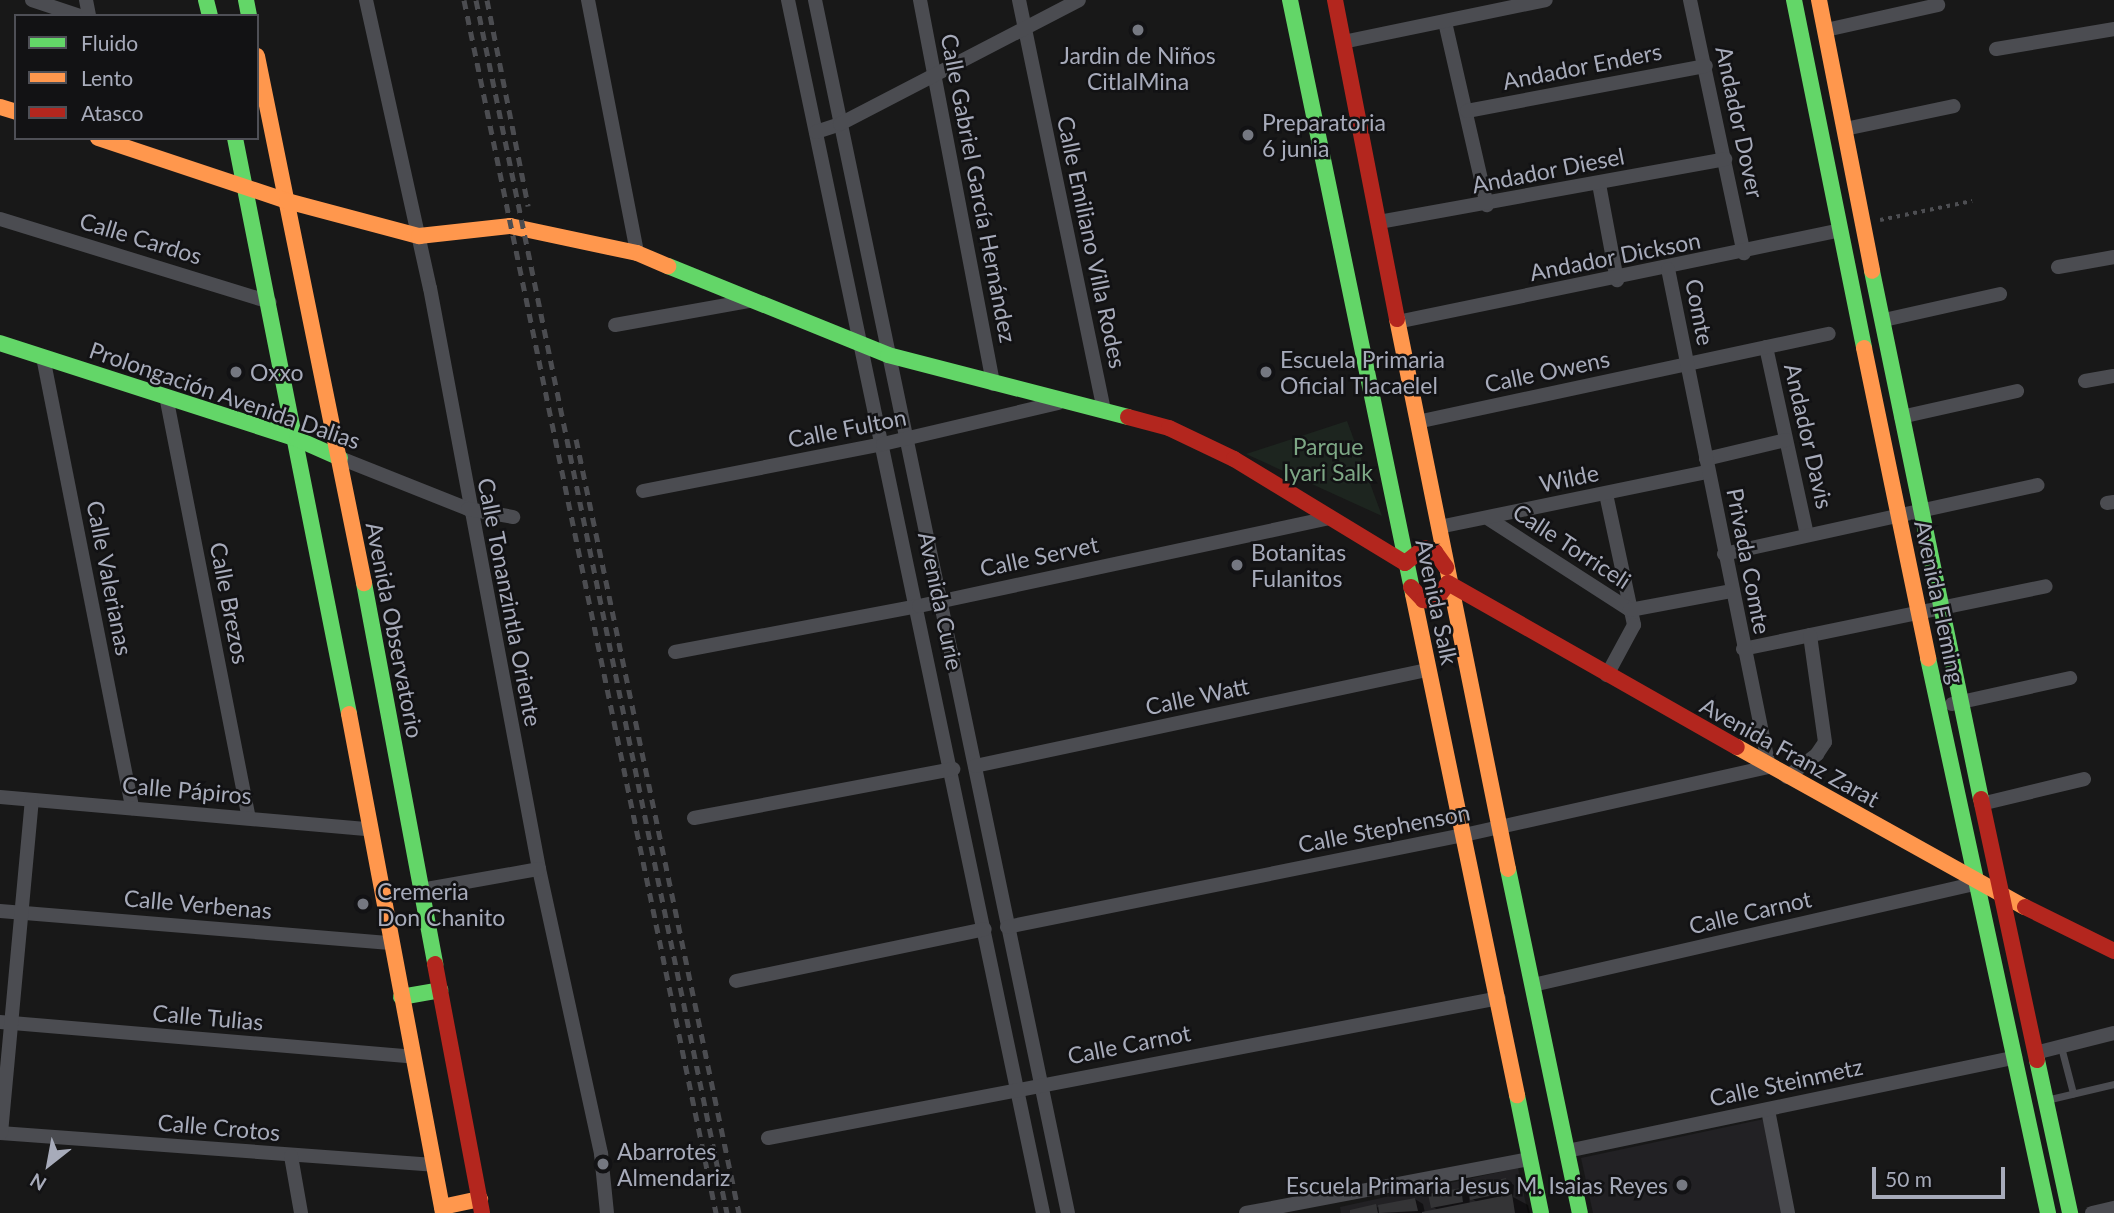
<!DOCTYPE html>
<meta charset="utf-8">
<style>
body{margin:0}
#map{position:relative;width:2114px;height:1213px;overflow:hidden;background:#181818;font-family:Lato,sans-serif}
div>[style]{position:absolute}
.built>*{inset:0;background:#222124}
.green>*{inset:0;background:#1d251f}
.shadow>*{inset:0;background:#0007}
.building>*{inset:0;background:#343436}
.path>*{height:3.5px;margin-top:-1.75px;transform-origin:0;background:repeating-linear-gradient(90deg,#4d4e52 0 3.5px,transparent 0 8.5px)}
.lane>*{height:7px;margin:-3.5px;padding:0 3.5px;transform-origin:3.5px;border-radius:3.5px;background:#4b4c51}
.street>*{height:14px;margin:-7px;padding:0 7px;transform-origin:7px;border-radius:7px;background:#4b4c51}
.fast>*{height:16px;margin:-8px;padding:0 8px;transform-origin:8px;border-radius:8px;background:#63d668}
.slow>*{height:16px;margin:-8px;padding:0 8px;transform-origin:8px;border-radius:8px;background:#ff974d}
.jam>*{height:16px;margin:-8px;padding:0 8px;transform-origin:8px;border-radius:8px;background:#b3261e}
.rail>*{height:5px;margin-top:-2.5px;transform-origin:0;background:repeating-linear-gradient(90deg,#4b4c50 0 9px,transparent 0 16px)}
.dots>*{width:19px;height:19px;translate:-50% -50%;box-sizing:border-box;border:4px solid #121214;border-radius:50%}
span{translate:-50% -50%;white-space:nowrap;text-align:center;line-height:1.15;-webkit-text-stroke:5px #121214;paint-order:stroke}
.poi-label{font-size:23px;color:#a7abba}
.left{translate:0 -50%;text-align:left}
.right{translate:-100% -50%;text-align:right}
.street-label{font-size:23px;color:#a7abba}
.park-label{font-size:23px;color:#7da785}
.legend{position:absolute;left:14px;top:14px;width:245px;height:126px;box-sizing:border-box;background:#121214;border:2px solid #4e4f56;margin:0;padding:9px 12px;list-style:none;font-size:21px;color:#a7abba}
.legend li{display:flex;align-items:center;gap:14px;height:35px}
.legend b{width:35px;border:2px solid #4e4f56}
.north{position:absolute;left:14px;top:1129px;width:70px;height:70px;-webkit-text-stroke:5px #121214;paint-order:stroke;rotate:211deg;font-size:19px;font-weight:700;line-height:28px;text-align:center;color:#a7abba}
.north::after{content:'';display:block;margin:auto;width:24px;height:32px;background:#a7abba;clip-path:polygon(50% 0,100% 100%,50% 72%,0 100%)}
.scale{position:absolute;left:1872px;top:1167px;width:133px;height:32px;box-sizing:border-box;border:4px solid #a7abba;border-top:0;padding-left:9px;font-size:21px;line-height:24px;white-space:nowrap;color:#a7abba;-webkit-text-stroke:5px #121214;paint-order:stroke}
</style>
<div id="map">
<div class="built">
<div style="clip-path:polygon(1764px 1119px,1783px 1213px,1593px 1213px,1581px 1158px)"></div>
<div style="clip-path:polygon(1518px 1168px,1528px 1213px,1341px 1213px,1340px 1207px)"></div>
</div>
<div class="green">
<div style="clip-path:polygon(1347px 421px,1382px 516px,1246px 454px)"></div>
</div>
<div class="shadow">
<div style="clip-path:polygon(evenodd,1506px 1180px,1514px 1185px,1513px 1197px,1528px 1205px,1530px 1213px,1352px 1213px,1415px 1199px,1423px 1204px,1425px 1213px,1438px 1210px,1433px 1207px,1460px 1189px,1471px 1196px,1506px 1180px,1469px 1197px,1477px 1202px,1470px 1204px,1469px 1197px)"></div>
</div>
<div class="building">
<div style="clip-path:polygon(1506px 1178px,1509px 1192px,1470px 1200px,1468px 1187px)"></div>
<div style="clip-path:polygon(1461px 1188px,1463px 1202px,1431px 1208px,1428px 1194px)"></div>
<div style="clip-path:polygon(1512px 1194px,1515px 1213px,1422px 1213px,1422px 1212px)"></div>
<div style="clip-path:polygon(1415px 1198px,1418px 1211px,1379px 1213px,1378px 1205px)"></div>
<div style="clip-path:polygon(1376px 1204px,1378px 1213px,1350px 1213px,1350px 1210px)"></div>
</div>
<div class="path">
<div style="left:1880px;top:220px;width:94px;rotate:-11.7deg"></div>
</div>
<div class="lane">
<div style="left:2061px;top:1047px;width:48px;rotate:75.4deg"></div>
<div style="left:2046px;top:1100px;width:70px;rotate:-13.2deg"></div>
</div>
<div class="street">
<div style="left:32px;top:0;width:51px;rotate:18.4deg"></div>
<div style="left:86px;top:0;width:16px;rotate:79deg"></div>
<div style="left:366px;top:0;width:295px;rotate:77.5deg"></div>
<div style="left:430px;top:288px;width:591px;rotate:79.37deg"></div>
<div style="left:539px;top:869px;width:292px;rotate:77.7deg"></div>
<div style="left:601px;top:1154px;width:59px;rotate:84.2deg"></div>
<div style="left:588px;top:0;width:258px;rotate:79deg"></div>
<div style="left:788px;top:0;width:1240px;rotate:78.13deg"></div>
<div style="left:815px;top:0;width:1239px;rotate:78.22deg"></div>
<div style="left:920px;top:0;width:391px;rotate:79.2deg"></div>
<div style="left:1019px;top:0;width:419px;rotate:78.3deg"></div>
<div style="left:1690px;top:0;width:259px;rotate:78deg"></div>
<div style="left:1445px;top:22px;width:188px;rotate:77.1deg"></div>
<div style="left:1826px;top:30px;width:115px;rotate:-12.6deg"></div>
<div style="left:1343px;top:42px;width:207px;rotate:-11.7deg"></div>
<div style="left:1996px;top:49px;width:120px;rotate:-9.6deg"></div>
<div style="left:1467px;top:111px;width:243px;rotate:-10.7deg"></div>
<div style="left:1845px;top:129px;width:111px;rotate:-11.9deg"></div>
<div style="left:816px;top:132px;width:25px;rotate:-18deg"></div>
<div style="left:840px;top:124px;width:269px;rotate:-27.4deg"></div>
<div style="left:1599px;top:184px;width:98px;rotate:79.4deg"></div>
<div style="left:0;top:219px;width:282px;rotate:17.1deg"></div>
<div style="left:1379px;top:222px;width:352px;rotate:-10.3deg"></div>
<div style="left:2058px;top:267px;width:57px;rotate:-10.1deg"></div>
<div style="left:1884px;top:320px;width:119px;rotate:-12.6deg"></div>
<div style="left:1397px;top:322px;width:453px;rotate:-11.7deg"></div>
<div style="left:615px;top:325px;width:141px;rotate:-10.2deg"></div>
<div style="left:1766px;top:347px;width:192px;rotate:77.7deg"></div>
<div style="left:43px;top:357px;width:460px;rotate:78.8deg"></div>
<div style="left:2085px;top:381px;width:29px;rotate:-10deg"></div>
<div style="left:166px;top:396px;width:430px;rotate:78.9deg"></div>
<div style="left:1901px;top:417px;width:119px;rotate:-12.6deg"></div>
<div style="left:1417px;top:422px;width:421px;rotate:-12.1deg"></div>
<div style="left:340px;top:458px;width:138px;rotate:21.7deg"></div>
<div style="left:468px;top:509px;width:46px;rotate:10.1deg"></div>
<div style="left:1706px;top:459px;width:82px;rotate:-13.4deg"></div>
<div style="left:643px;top:491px;width:245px;rotate:-11.1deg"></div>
<div style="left:883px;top:444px;width:180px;rotate:-13.2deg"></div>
<div style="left:1606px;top:494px;width:134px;rotate:77.9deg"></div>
<div style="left:1634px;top:625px;width:57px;rotate:118.4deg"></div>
<div style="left:2107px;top:503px;width:7px;rotate:-8deg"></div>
<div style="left:1489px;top:519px;width:168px;rotate:32.8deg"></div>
<div style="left:1630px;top:610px;width:104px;rotate:-10.6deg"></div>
<div style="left:1439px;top:527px;width:275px;rotate:-11.6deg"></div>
<div style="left:1724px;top:554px;width:321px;rotate:-12.4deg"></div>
<div style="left:1743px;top:649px;width:309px;rotate:-11.7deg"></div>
<div style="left:675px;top:652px;width:248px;rotate:-10.7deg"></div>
<div style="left:919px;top:606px;width:419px;rotate:-12.1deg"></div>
<div style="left:1952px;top:704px;width:121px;rotate:-12.4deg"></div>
<div style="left:975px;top:766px;width:463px;rotate:-12deg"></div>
<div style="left:1787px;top:777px;width:38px;rotate:-37deg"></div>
<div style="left:1817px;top:754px;width:14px;rotate:-56deg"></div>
<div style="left:1825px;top:742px;width:108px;rotate:-98deg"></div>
<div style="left:0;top:797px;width:370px;rotate:5deg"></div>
<div style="left:1981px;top:804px;width:106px;rotate:-13.6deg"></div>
<div style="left:694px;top:818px;width:264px;rotate:-10.7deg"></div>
<div style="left:421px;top:890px;width:120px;rotate:-10.1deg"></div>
<div style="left:0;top:911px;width:392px;rotate:4.7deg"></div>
<div style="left:1007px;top:927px;width:466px;rotate:-11.4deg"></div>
<div style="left:1464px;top:835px;width:312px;rotate:-12.6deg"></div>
<div style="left:1769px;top:767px;width:508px;rotate:-101.46deg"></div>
<div style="left:736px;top:981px;width:254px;rotate:-11.8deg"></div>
<div style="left:1533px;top:985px;width:456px;rotate:-12.9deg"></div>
<div style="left:0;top:1022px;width:414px;rotate:4.8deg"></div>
<div style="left:2035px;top:1053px;width:81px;rotate:-14.2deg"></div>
<div style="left:1768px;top:1110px;width:105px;rotate:79deg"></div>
<div style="left:0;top:1133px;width:435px;rotate:4.2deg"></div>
<div style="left:1px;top:1133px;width:334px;rotate:-84.7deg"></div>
<div style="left:768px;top:1138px;width:744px;rotate:-10.84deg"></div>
<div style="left:1567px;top:1151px;width:458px;rotate:-11.8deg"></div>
<div style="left:291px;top:1156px;width:58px;rotate:80deg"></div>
<div style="left:1246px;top:1213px;width:289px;rotate:-10.8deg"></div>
<div style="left:2092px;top:1213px;width:23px;rotate:-13deg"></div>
</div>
<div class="fast">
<div style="left:206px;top:0;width:16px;rotate:76deg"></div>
<div style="left:246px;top:0;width:16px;rotate:79deg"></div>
<div style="left:1290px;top:0;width:607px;rotate:78.3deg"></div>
<div style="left:1794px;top:0;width:355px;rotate:78.6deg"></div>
<div style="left:235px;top:138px;width:587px;rotate:78.8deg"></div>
<div style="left:668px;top:266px;width:237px;rotate:22deg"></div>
<div style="left:888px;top:355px;width:248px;rotate:14.5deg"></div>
<div style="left:1872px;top:271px;width:539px;rotate:78.34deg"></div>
<div style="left:0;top:343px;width:312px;rotate:17.9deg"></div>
<div style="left:297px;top:439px;width:47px;rotate:23.8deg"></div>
<div style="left:364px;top:583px;width:388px;rotate:79.4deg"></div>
<div style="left:1928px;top:658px;width:568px;rotate:77.8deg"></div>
<div style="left:1508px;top:869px;width:351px;rotate:78.2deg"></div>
<div style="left:401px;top:997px;width:40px;rotate:-10deg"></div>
<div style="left:2037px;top:1060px;width:157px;rotate:77.8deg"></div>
<div style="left:1517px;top:1095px;width:120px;rotate:78.5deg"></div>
</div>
<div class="slow">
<div style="left:1819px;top:0;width:276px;rotate:78.9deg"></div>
<div style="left:257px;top:56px;width:538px;rotate:78.52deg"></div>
<div style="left:0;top:107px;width:17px;rotate:17deg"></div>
<div style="left:98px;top:138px;width:199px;rotate:18.4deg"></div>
<div style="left:287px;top:201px;width:137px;rotate:14.9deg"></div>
<div style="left:419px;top:236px;width:92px;rotate:-6.3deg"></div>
<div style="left:510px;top:226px;width:130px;rotate:12deg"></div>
<div style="left:637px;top:253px;width:34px;rotate:23deg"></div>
<div style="left:1397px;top:319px;width:561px;rotate:78.59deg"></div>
<div style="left:1864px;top:348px;width:317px;rotate:78.3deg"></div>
<div style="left:1413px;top:594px;width:512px;rotate:78.27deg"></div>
<div style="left:349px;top:714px;width:508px;rotate:79.33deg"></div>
<div style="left:1737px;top:747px;width:329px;rotate:29.1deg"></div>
<div style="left:442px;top:1207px;width:39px;rotate:-12deg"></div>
</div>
<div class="jam">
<div style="left:1335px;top:0;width:325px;rotate:79deg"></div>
<div style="left:1128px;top:417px;width:42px;rotate:15deg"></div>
<div style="left:1169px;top:428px;width:72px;rotate:25.5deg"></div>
<div style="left:1234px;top:459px;width:200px;rotate:31.3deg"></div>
<div style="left:1405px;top:563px;width:24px;rotate:-38deg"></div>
<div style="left:1424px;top:548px;width:12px;rotate:20deg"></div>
<div style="left:1435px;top:552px;width:19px;rotate:54deg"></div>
<div style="left:1411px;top:587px;width:18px;rotate:47deg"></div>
<div style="left:1423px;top:600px;width:12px;rotate:5deg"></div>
<div style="left:1435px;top:601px;width:22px;rotate:-54deg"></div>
<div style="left:1448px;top:583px;width:332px;rotate:29.6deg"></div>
<div style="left:1981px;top:799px;width:267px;rotate:77.9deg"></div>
<div style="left:2025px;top:907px;width:99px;rotate:26.3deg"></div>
<div style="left:435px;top:964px;width:253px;rotate:79.3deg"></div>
</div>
<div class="rail">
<div style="left:464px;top:0;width:1239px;rotate:78.26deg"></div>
<div style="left:476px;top:0;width:1239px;rotate:78.31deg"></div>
<div style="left:487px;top:0;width:210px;rotate:78.7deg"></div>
<div style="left:576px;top:439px;width:791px;rotate:78.11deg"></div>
</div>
<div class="dots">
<div style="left:1138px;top:30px;background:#757881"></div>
<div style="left:1248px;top:135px;background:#757881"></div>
<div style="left:236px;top:372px;background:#757881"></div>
<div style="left:1266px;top:372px;background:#757881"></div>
<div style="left:1237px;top:565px;background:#757881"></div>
<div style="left:363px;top:904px;background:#757881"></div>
<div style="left:603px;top:1164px;background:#757881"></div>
<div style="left:1682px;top:1185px;background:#757881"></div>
</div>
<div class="poi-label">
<span style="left:1138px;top:68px">Jardin de Niños<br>CitlalMina</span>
<span class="left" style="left:1262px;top:135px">Preparatoria<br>6 junia</span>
<span class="left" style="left:1280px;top:372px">Escuela Primaria<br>Oficial Tlacaelel</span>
<span class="left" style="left:250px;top:372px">Oxxo</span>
<span class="left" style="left:1251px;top:565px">Botanitas<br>Fulanitos</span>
<span class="left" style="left:377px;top:904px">Cremeria<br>Don Chanito</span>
<span class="left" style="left:617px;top:1164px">Abarrotes<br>Almendariz</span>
<span class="right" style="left:1668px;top:1185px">Escuela Primaria Jesus M. Isaias Reyes</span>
</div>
<div class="street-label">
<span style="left:1582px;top:66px;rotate:-11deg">Andador Enders</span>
<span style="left:1740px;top:122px;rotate:78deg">Andador Dover</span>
<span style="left:1548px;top:170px;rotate:-11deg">Andador Diesel</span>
<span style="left:979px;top:188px;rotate:79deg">Calle Gabriel García Hernández</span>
<span style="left:141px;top:238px;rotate:17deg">Calle Cardos</span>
<span style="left:1092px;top:242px;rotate:78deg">Calle Emiliano Villa Rodes</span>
<span style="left:1615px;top:256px;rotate:-11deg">Andador Dickson</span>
<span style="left:1700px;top:312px;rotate:79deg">Comte</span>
<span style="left:1547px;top:371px;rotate:-12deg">Calle Owens</span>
<span style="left:225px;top:395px;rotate:19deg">Prolongación Avenida Dalias</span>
<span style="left:847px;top:428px;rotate:-11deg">Calle Fulton</span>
<span style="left:1809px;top:436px;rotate:77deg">Andador Davis</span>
<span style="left:1569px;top:478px;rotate:-12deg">Wilde</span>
<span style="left:1572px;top:546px;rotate:33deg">Calle Torriceli</span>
<span style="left:1039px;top:556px;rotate:-12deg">Calle Servet</span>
<span style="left:1749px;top:561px;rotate:79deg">Privada Comte</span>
<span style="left:110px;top:578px;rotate:79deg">Calle Valerianas</span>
<span style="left:941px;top:601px;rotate:78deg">Avenida Curie</span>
<span style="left:510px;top:602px;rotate:79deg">Calle Tonanzintla Oriente</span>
<span style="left:1437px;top:602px;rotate:78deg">Avenida Salk</span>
<span style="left:1940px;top:602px;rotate:78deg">Avenida Fleming</span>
<span style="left:230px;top:603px;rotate:79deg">Calle Brezos</span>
<span style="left:395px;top:630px;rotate:79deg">Avenida Observatorio</span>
<span style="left:1197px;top:696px;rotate:-12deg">Calle Watt</span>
<span style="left:1790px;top:752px;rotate:29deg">Avenida Franz Zarat</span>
<span style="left:187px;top:790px;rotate:5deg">Calle Pápiros</span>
<span style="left:1384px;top:828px;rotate:-11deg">Calle Stephenson</span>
<span style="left:198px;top:904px;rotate:5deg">Calle Verbenas</span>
<span style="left:1750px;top:912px;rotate:-13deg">Calle Carnot</span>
<span style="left:208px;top:1017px;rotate:5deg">Calle Tulias</span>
<span style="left:1129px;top:1044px;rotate:-11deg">Calle Carnot</span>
<span style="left:1786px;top:1082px;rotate:-12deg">Calle Steinmetz</span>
<span style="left:219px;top:1127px;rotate:5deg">Calle Crotos</span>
</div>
<div class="park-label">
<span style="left:1328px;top:459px">Parque<br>Iyari Salk</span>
</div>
<ul class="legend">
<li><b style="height:9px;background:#63d668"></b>Fluido</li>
<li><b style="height:9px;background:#ff974d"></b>Lento</li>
<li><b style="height:9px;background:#b3261e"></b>Atasco</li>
</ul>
<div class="north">N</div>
<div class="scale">50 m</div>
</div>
